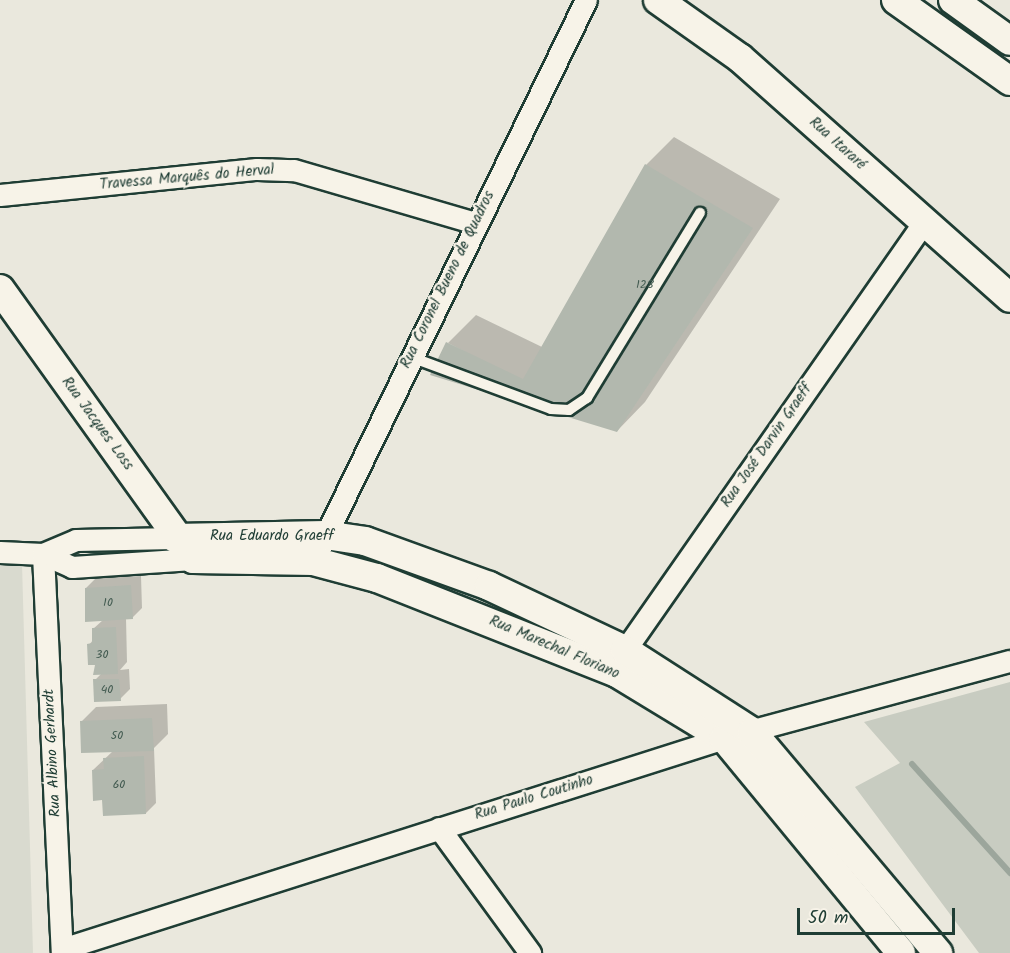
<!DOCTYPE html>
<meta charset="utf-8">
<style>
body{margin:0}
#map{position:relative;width:1010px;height:953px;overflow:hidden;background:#eae8dd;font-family:Kalam,sans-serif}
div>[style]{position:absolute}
.built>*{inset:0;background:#d9dacf}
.green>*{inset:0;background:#c8ccc1}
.shadow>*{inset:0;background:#0003}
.stream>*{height:6px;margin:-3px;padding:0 3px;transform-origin:3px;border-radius:3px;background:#9ca69c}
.building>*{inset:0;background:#b2b8ae}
.roads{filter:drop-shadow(2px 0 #1f3d34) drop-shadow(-2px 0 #1f3d34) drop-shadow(0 2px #1f3d34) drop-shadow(0 -2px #1f3d34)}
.lane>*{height:10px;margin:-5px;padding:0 5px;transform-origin:5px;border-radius:5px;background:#f7f3e8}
.street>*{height:21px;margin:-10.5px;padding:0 10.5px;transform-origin:10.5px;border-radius:10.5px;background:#f7f3e8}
.secondary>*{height:28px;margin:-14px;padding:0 14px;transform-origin:14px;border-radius:14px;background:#f7f3e8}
span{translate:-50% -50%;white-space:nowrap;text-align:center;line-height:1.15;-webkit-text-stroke:4.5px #f7f3e8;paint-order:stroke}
.number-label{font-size:12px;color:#445c52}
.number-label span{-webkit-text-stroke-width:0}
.street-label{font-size:15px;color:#1f3d34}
.scale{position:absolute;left:797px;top:908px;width:158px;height:27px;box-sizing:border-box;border:3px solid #1f3d34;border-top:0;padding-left:8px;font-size:18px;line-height:21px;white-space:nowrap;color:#1f3d34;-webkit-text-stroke:4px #f7f3e8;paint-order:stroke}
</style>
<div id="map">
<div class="built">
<div style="clip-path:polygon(22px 564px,33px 953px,0 953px,0 565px)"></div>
</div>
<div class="green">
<div style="clip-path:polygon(1010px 682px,1010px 953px,979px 953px,855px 787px,900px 763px,864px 722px)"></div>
</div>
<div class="shadow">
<div style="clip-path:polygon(674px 137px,780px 199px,645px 402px,617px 431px,448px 343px,476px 315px,542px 347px,646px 165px)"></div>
<div style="clip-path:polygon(141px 576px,142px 608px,132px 618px,126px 618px,127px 662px,120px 670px,129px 669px,130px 689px,120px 699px,95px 680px,102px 673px,89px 645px,93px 640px,93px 629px,103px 620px,86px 588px,96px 578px)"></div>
<div style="clip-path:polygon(167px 704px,168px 734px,154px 748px,156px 803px,146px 813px,104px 799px,93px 770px,113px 751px,81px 722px,96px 707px)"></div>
</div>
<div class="stream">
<div style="left:912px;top:764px;width:147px;rotate:48deg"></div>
</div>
<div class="building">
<div style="clip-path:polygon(645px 164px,753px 228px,617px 432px,430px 375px,446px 342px,523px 379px)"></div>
<div style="clip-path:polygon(131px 585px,133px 619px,85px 622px,85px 588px)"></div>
<div style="clip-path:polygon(116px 627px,118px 674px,93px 675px,95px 665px,88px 665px,87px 644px,92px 643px,92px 628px)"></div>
<div style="clip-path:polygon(93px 679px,119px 679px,121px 701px,94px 702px)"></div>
<div style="clip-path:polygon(152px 718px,154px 751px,81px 753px,80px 721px)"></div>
<div style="clip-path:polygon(144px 756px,146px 814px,103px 816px,102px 800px,93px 801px,92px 770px,104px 769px,103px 758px)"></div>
</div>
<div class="roads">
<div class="lane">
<div style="left:411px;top:357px;width:149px;rotate:20.4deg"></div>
<div style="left:551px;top:409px;width:18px;rotate:3deg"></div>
<div style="left:569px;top:410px;width:22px;rotate:-34deg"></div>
<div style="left:587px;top:398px;width:217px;rotate:-58.6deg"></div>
</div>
<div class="street">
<div style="left:0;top:195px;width:258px;rotate:-5.8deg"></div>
<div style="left:257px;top:169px;width:37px;rotate:2deg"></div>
<div style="left:294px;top:170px;width:189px;rotate:16.3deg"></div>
<div style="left:320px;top:547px;width:608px;rotate:-64.07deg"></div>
<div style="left:0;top:552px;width:43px;rotate:2.7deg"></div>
<div style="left:43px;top:554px;width:32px;rotate:24deg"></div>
<div style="left:72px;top:567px;width:121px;rotate:-3.8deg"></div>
<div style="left:43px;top:554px;width:399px;rotate:87.3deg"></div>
<div style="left:43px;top:554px;width:36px;rotate:-23deg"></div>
<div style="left:76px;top:540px;width:99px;rotate:-1.2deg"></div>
<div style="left:620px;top:663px;width:14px;rotate:-69deg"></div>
<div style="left:625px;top:650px;width:522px;rotate:-55.06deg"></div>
<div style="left:439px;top:828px;width:155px;rotate:53.9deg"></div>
<div style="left:62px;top:949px;width:695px;rotate:-17.68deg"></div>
<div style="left:724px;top:738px;width:296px;rotate:-15.1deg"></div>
</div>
<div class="secondary">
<div style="left:658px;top:0;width:100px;rotate:35.3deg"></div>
<div style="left:740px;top:58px;width:361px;rotate:41.6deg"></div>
<div style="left:896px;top:0;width:140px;rotate:35.4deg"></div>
<div style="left:953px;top:0;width:70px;rotate:35.7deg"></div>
<div style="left:0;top:289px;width:332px;rotate:54.4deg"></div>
<div style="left:193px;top:559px;width:120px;rotate:1deg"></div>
<div style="left:313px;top:561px;width:66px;rotate:14.9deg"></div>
<div style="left:377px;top:578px;width:258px;rotate:21.6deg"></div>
<div style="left:617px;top:673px;width:125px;rotate:31.3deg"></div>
<div style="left:724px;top:738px;width:278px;rotate:50.5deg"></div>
<div style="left:175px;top:538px;width:150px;rotate:-1.1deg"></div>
<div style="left:325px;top:535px;width:40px;rotate:8.5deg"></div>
<div style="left:365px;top:541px;width:132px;rotate:19.9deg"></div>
<div style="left:489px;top:586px;width:150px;rotate:25.2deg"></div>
<div style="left:625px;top:650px;width:151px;rotate:32.8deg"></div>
<div style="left:752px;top:732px;width:289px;rotate:49.9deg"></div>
</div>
</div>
<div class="number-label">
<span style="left:645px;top:285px">128</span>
<span style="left:108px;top:603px">10</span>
<span style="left:102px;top:655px">30</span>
<span style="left:107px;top:690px">40</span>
<span style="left:117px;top:736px">50</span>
<span style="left:119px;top:785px">60</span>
</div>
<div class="street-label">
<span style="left:837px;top:144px;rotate:42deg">Rua Itararé</span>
<span style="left:187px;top:178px;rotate:-5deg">Travessa Marquês do Herval</span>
<span style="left:448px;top:280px;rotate:-64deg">Rua Coronel Bueno de Quadros</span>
<span style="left:97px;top:424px;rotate:54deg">Rua Jacques Loss</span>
<span style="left:767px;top:446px;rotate:-55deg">Rua José Darvin Graeff</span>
<span style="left:272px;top:537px">Rua Eduardo Graeff</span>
<span style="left:554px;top:648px;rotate:23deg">Rua Marechal Floriano</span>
<span style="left:53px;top:753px;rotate:-93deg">Rua Albino Gerhardt</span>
<span style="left:534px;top:798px;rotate:-17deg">Rua Paulo Coutinho</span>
</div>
<div class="scale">50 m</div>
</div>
